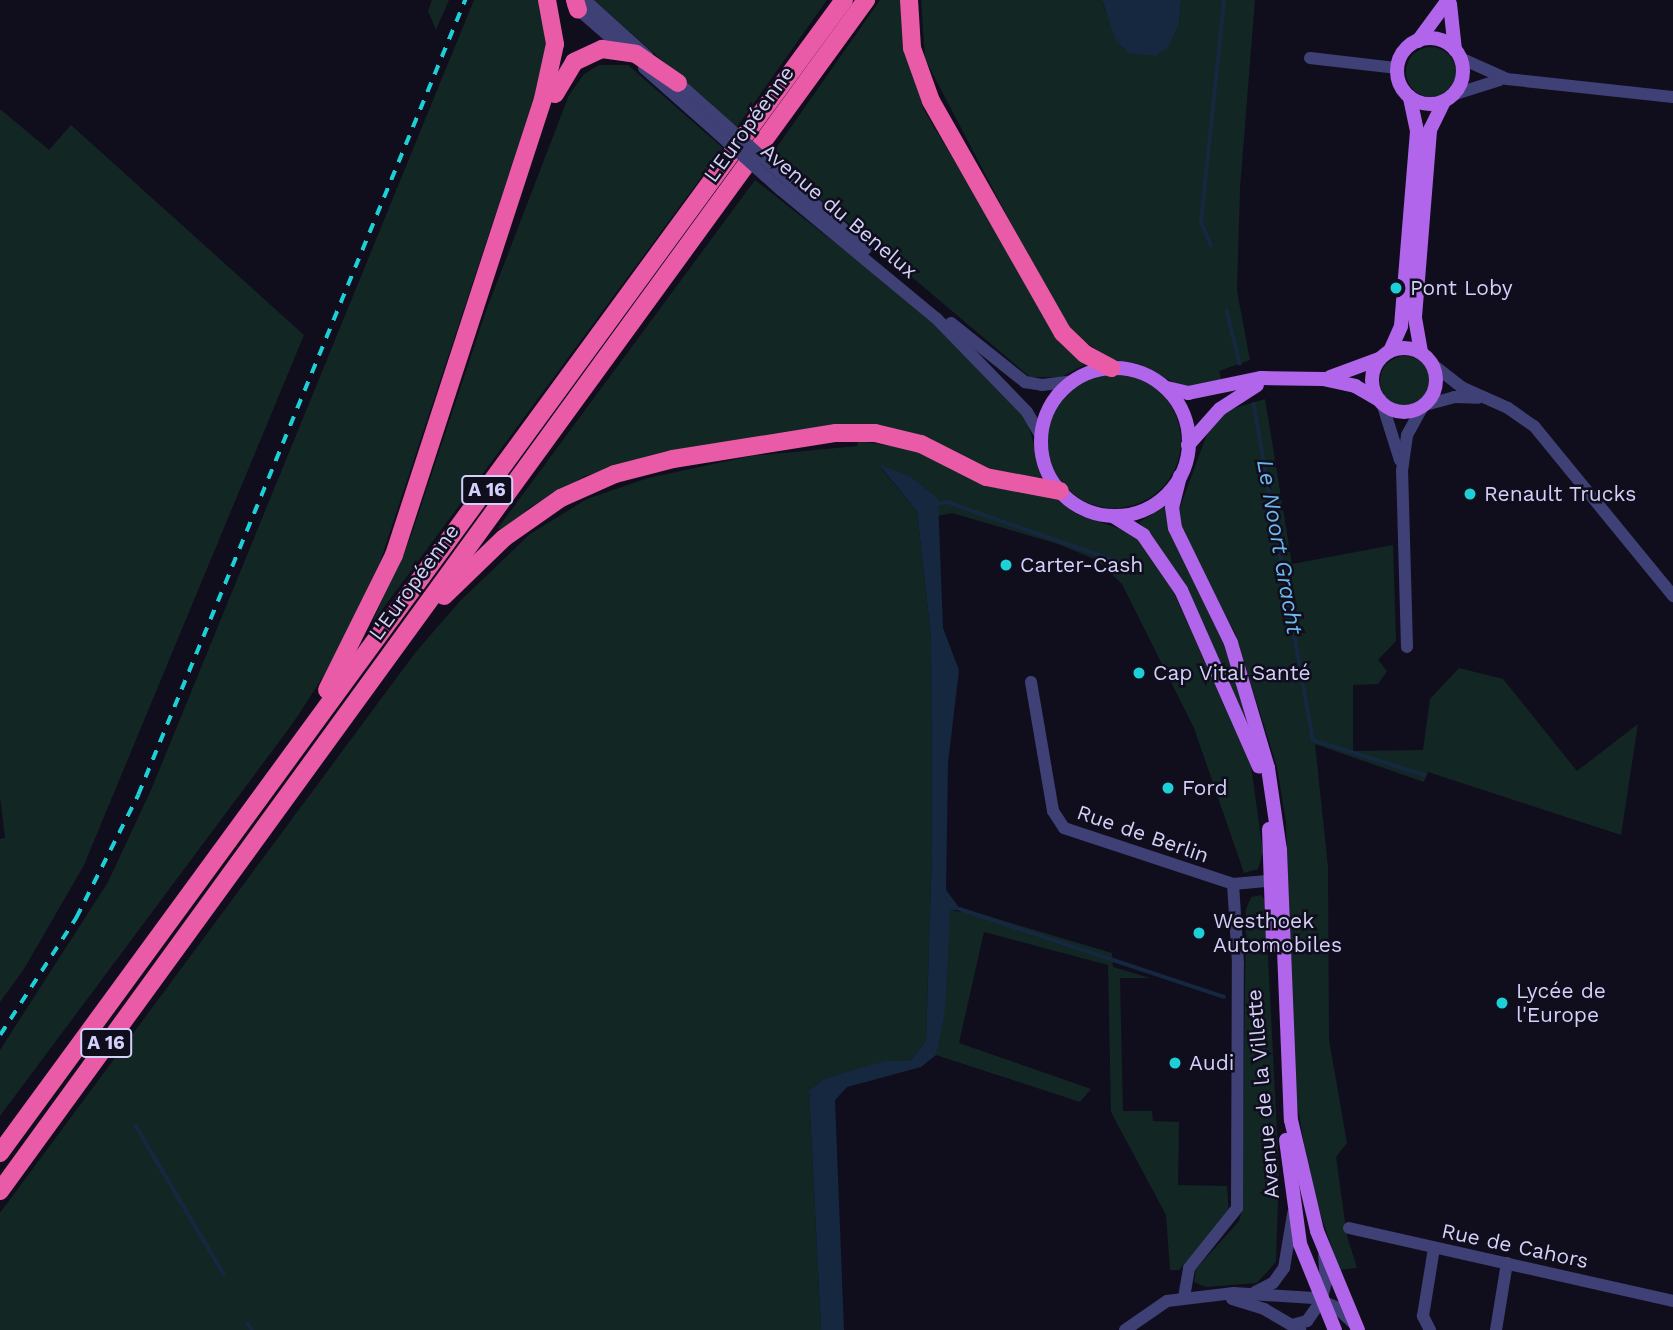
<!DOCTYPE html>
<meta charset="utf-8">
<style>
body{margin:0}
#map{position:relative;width:1673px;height:1330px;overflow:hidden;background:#100e1d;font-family:"Work Sans",sans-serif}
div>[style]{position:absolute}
.green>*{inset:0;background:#122624}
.round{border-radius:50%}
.water>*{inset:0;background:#152840}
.stream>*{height:3.5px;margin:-1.75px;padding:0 1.75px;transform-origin:1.75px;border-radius:1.75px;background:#152840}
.minor>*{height:12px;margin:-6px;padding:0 6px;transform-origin:6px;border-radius:6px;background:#3f4076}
.major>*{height:14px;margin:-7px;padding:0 7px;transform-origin:7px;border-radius:7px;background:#b165eb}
.major>.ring{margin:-7px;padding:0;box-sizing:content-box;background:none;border:14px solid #b165eb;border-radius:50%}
.highway>*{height:18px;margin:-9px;padding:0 9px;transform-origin:9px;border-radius:9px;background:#e95ba7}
.rail>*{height:3.5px;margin-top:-1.75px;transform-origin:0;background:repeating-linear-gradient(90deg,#1dd0d8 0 10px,transparent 0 19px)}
.minor-bridge>*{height:12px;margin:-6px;padding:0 6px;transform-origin:6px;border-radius:6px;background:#3f4076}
.dots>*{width:19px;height:19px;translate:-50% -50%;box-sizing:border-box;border:4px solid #100e1d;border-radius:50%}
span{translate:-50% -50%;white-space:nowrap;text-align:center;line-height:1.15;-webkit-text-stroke:5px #100e1d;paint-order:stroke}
.shield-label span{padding:2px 5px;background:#100e1d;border:2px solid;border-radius:5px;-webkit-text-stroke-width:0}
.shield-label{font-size:19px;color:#d3d0f9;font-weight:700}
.street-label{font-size:21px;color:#d3d0f9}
.poi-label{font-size:21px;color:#d3d0f9}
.left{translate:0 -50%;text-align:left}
.water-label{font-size:23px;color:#6cb7eb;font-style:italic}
</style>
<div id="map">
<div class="green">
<div style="clip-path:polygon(432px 0,449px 0,436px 30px,428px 11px)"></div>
<div style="clip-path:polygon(474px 0,540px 0,547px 59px,380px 562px,330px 666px,293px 723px,0 1116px,0 1050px,108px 882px,151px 790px)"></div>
<div style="clip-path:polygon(594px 0,827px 0,737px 127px)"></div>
<div style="clip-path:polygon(880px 0,904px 0,904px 39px,924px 110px,1052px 324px,1088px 363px,1082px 366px,1061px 377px,1030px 377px,770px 157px)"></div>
<div style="clip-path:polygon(921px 0,1102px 0,1106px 13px,1179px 23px,1181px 0,1255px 0,1240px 188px,1237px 291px,1250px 360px,1219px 371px,1222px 382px,1184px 388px,1139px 364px,1112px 360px,1075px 335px,1054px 306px,925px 59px)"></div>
<div class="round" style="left:1406px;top:47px;width:50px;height:50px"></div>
<div style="clip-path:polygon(599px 65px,628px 65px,723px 148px,371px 625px,411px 536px,486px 311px,569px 95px,584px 74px)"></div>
<div style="clip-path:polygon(0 109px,49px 150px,71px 125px,304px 335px,84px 865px,24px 969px,0 1002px,0 839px,5px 838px,0 797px)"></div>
<div style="clip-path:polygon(755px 180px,928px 316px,1027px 420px,1043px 478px,992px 472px,905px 431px,670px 452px,585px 476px,529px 508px,504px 532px,498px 528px)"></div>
<div class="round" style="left:1380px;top:356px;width:50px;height:50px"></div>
<div class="round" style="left:1047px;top:374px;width:134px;height:134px"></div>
<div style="clip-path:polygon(1265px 399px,1292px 564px,1393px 545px,1396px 641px,1378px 660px,1387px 671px,1378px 684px,1353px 685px,1353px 751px,1423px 750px,1430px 699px,1459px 668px,1503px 679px,1577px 771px,1638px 724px,1621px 835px,1428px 772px,1424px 782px,1315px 744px,1328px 867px,1329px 1040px,1347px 1143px,1336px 1157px,1347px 1236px,1357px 1268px,1339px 1270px,1311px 1185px,1296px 1097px,1286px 823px,1277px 767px,1235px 633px,1181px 534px,1179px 510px,1210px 426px,1225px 411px)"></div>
<div style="clip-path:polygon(858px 441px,912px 449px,991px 487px,1051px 495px,1076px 514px,1135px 534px,1167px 577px,1251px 765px,1263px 853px,1258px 869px,1244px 873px,1194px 728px,1122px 584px,1097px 560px,1058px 544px,952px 513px,937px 516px,937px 499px,909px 475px,880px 467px,917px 511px,931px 636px,932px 851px,926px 1041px,910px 1061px,885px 1062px,826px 1078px,809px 1090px,821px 1330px,0 1330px,0 1213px,415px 653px,460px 601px,530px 534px,587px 499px,648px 478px,751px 456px,857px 446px)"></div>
<div style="clip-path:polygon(1169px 504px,1222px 636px,1248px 725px,1182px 580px,1139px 522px)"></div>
<div style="clip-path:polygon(1261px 895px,1265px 900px,1279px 1170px,1276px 1262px,1257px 1283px,1206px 1287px,1194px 1282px,1196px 1269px,1239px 1221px,1242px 1211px,1246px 909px,1251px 897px)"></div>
<div style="clip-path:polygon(961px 908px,1112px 953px,1113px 967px,1150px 978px,1120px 978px,1123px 1111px,1152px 1111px,1153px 1121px,1179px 1122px,1178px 1185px,1227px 1186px,1229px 1214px,1179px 1270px,1170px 1270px,1166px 1215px,1111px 1112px,1108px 965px,984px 932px,959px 1043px,1091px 1089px,1080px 1102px,936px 1055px,950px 916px,951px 910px,961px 912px)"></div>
</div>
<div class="water">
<div style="clip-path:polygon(1102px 0,1181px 0,1179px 23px,1169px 46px,1156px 56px,1129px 53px,1116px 41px)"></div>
<div style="clip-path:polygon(879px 465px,909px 475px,938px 499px,943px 628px,959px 670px,948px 763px,946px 890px,961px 910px,951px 910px,950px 916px,945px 1011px,936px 1055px,921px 1067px,847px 1087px,835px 1100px,844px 1330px,821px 1330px,809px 1090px,826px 1078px,885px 1061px,910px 1061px,926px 1041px,932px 851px,931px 636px,917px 511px)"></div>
</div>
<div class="stream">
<div style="left:1211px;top:246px;width:25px;rotate:-113deg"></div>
<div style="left:1201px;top:223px;width:224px;rotate:-84.1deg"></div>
<div style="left:1227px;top:311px;width:54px;rotate:76deg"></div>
<div style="left:1254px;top:404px;width:341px;rotate:80deg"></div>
<div style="left:1313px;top:740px;width:117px;rotate:17.4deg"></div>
<div style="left:935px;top:504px;width:12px;rotate:-9deg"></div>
<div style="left:947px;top:502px;width:185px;rotate:19.2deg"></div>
<div style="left:960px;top:909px;width:278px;rotate:18.4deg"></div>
<div style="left:136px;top:1126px;width:172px;rotate:59.3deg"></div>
<div style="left:248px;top:1323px;width:8px;rotate:60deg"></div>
</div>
<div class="minor">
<div style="left:585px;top:0;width:84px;rotate:42.1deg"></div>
<div style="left:573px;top:5px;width:73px;rotate:41.1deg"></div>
<div style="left:1310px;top:58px;width:88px;rotate:6.6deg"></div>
<div style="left:1460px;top:58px;width:51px;rotate:24.1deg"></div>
<div style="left:1507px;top:79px;width:167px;rotate:6.2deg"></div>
<div style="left:644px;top:68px;width:80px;rotate:41.5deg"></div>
<div style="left:674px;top:79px;width:48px;rotate:41.6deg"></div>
<div style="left:1452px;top:95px;width:50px;rotate:-17.4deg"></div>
<div style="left:790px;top:182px;width:101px;rotate:41.4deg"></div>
<div style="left:781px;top:190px;width:201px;rotate:39.6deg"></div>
<div style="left:936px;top:318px;width:131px;rotate:45.9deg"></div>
<div style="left:1027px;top:412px;width:28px;rotate:60deg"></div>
<div style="left:951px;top:323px;width:95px;rotate:38.6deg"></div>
<div style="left:1025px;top:382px;width:17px;rotate:10deg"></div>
<div style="left:1042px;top:385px;width:31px;rotate:-7deg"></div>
<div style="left:1432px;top:364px;width:37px;rotate:38deg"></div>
<div style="left:1461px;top:387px;width:51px;rotate:24.1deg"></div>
<div style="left:1508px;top:408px;width:32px;rotate:35deg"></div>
<div style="left:1534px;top:426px;width:220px;rotate:50.7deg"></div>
<div style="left:1382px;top:403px;width:60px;rotate:72.5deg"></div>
<div style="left:1425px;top:405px;width:30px;rotate:-15deg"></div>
<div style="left:1454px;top:397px;width:24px;rotate:2deg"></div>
<div style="left:1407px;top:647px;width:176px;rotate:-91.6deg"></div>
<div style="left:1402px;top:471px;width:36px;rotate:-82deg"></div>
<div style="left:1407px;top:435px;width:31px;rotate:-61deg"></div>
<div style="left:1031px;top:682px;width:131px;rotate:80.3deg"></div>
<div style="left:1053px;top:811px;width:20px;rotate:57deg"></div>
<div style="left:1064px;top:828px;width:178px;rotate:18.3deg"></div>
<div style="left:1233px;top:884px;width:45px;rotate:-5.1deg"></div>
<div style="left:1349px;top:1228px;width:332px;rotate:12.7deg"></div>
<div style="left:1255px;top:1292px;width:20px;rotate:-27deg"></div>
<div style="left:1273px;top:1283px;width:19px;rotate:-54deg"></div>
<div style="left:1284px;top:1268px;width:55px;rotate:-80.5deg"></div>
<div style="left:1184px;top:1297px;width:29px;rotate:-80deg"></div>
<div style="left:1189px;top:1268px;width:77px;rotate:-51.3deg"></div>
<div style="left:1237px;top:1208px;width:245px;rotate:-89.8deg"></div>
<div style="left:1238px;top:963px;width:79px;rotate:-93.6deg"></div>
<div style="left:1232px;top:1299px;width:34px;rotate:17deg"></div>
<div style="left:1264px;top:1309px;width:42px;rotate:30.3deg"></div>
<div style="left:1292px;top:1325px;width:16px;rotate:-15deg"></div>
<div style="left:1307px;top:1321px;width:24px;rotate:-55deg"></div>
<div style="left:1321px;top:1301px;width:20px;rotate:-75deg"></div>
<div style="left:1326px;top:1282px;width:27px;rotate:-94deg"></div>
<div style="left:1125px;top:1330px;width:51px;rotate:-34.6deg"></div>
<div style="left:1167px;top:1301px;width:67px;rotate:-6.8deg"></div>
<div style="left:1234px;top:1293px;width:80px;rotate:3.6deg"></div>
<div style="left:1314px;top:1298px;width:24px;rotate:22deg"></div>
<div style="left:1336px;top:1307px;width:25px;rotate:43deg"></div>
<div style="left:1430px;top:1330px;width:16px;rotate:-117deg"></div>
<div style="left:1423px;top:1316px;width:69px;rotate:-80.8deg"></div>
<div style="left:1496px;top:1330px;width:68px;rotate:-80.7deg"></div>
</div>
<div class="major">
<div style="left:1450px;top:4px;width:46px;rotate:83.8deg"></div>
<div class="ring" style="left:1397px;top:38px;width:52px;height:52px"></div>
<div style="left:1418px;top:41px;width:51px;rotate:-53.8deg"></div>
<div class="ring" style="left:1372px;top:348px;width:50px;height:50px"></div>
<div style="left:1390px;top:351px;width:27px;rotate:-66deg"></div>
<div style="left:1401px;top:326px;width:196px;rotate:-85.3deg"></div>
<div style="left:1417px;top:131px;width:35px;rotate:-102deg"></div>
<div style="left:1421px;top:352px;width:36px;rotate:-100deg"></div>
<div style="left:1415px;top:317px;width:188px;rotate:-85.4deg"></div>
<div style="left:1430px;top:130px;width:32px;rotate:-64deg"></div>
<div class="ring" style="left:1041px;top:368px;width:134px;height:134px"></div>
<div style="left:1330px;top:377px;width:52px;rotate:-20.2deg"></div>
<div style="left:1167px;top:388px;width:22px;rotate:13deg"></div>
<div style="left:1188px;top:393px;width:75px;rotate:-11.6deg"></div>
<div style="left:1261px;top:378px;width:62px;rotate:0.9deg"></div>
<div style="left:1323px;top:379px;width:33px;rotate:12deg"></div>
<div style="left:1355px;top:386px;width:28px;rotate:30deg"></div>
<div style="left:1188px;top:445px;width:48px;rotate:-48.4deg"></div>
<div style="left:1220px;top:409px;width:44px;rotate:-33deg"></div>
<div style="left:1180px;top:476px;width:32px;rotate:104deg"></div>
<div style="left:1172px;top:507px;width:21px;rotate:82deg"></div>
<div style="left:1175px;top:528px;width:128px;rotate:64deg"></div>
<div style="left:1231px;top:643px;width:130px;rotate:73.5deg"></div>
<div style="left:1268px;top:768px;width:83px;rotate:81.7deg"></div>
<div style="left:1280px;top:850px;width:270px;rotate:87.7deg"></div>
<div style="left:1291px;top:1120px;width:114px;rotate:76.8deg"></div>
<div style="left:1317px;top:1231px;width:107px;rotate:67.5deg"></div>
<div style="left:1113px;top:516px;width:36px;rotate:32deg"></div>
<div style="left:1143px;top:535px;width:67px;rotate:55.4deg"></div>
<div style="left:1181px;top:590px;width:193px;rotate:66.2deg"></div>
<div style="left:1269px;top:829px;width:116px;rotate:88deg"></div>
<div style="left:1286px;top:1140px;width:105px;rotate:82.3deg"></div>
<div style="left:1300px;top:1244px;width:93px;rotate:67.9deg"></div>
</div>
<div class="highway">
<div style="left:575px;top:0;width:10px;rotate:73deg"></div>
<div style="left:909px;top:0;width:48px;rotate:86.4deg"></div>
<div style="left:912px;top:48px;width:56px;rotate:70.3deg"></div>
<div style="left:931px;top:101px;width:267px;rotate:60.4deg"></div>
<div style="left:1063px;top:333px;width:30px;rotate:44deg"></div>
<div style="left:1085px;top:354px;width:30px;rotate:28deg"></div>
<div style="left:555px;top:94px;width:37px;rotate:-59deg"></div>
<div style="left:574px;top:62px;width:31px;rotate:-25deg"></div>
<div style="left:602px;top:49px;width:34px;rotate:8deg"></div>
<div style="left:636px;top:54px;width:51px;rotate:34.6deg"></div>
<div style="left:444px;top:596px;width:83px;rotate:-44deg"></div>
<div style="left:504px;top:538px;width:70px;rotate:-35.1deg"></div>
<div style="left:561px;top:498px;width:59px;rotate:-24deg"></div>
<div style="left:615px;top:474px;width:60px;rotate:-14.5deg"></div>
<div style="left:673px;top:459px;width:165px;rotate:-9.1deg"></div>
<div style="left:836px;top:433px;width:39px"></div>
<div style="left:875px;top:433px;width:47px;rotate:13.4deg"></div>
<div style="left:921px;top:444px;width:73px;rotate:26.9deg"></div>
<div style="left:986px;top:477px;width:75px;rotate:10.7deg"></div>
<div style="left:327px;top:690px;width:151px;rotate:-63.6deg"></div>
<div style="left:394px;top:555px;width:480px;rotate:-71.9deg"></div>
<div style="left:543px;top:99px;width:56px;rotate:-77.7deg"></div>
<div style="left:555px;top:44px;width:45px;rotate:-100.3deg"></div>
<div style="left:0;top:1153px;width:1429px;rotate:-53.8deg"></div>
<div style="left:0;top:1191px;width:1473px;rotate:-53.98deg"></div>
</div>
<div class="rail">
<div style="left:0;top:1035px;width:140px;rotate:-57deg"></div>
<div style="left:76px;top:918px;width:138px;rotate:-63.2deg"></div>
<div style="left:138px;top:795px;width:860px;rotate:-67.64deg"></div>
</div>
<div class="minor-bridge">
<div style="left:710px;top:111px;width:107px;rotate:41.6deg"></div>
<div style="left:704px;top:121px;width:103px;rotate:41.9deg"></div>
</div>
<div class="dots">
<div style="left:1396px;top:288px;background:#1dd0d8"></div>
<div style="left:1470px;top:494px;background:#1dd0d8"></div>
<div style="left:1006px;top:565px;background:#1dd0d8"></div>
<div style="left:1139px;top:673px;background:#1dd0d8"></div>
<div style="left:1168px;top:788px;background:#1dd0d8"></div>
<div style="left:1199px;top:933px;background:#1dd0d8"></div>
<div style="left:1502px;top:1003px;background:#1dd0d8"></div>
<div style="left:1175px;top:1063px;background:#1dd0d8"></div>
</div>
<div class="shield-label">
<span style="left:487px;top:490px">A 16</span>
<span style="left:106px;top:1043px">A 16</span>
</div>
<div class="street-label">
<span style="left:749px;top:124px;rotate:-54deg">L'Européenne</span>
<span style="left:839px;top:211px;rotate:40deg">Avenue du Benelux</span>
<span style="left:414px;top:582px;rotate:-54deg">L'Européenne</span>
<span style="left:1143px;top:834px;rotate:19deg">Rue de Berlin</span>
<span style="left:1263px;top:1094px;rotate:-95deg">Avenue de la Villette</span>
<span style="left:1515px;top:1246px;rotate:12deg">Rue de Cahors</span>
</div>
<div class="poi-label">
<span class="left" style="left:1410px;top:288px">Pont Loby</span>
<span class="left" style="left:1484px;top:494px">Renault Trucks</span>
<span class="left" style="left:1020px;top:565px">Carter-Cash</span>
<span class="left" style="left:1153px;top:673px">Cap Vital Santé</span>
<span class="left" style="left:1182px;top:788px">Ford</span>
<span class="left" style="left:1213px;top:933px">Westhoek<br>Automobiles</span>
<span class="left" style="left:1516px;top:1003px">Lycée de<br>l'Europe</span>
<span class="left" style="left:1189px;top:1063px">Audi</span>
</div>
<div class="water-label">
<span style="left:1279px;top:547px;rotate:80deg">Le Noort Gracht</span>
</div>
</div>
